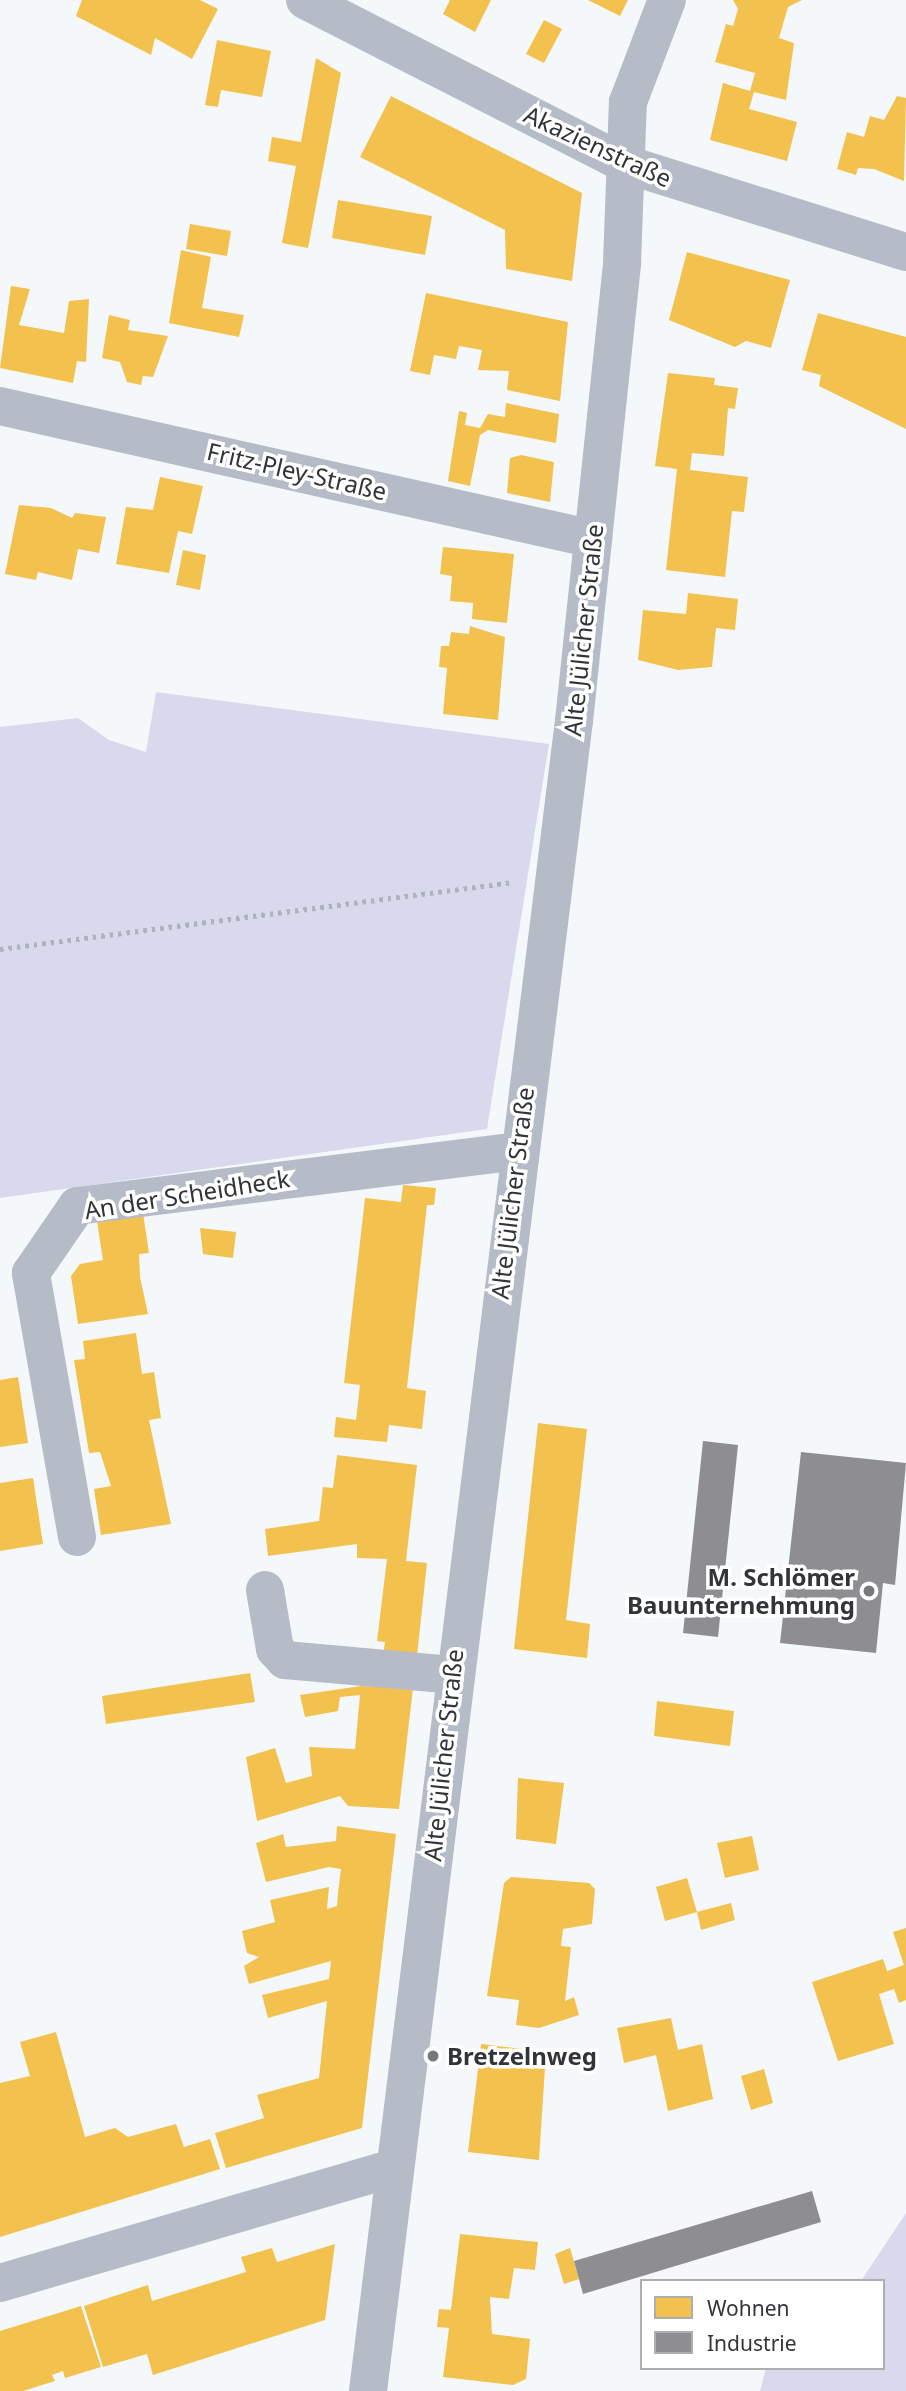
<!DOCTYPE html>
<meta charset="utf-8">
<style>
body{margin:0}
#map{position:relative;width:906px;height:2391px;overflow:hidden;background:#f5f8fb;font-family:"Noto Sans",sans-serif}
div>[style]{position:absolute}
.green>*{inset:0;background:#d8d9ec}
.homes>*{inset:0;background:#f2c14e}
.industry>*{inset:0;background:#8d8d92}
.path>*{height:4.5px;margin-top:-2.25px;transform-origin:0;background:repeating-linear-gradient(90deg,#aeb2b9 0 3.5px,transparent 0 8.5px)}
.minor>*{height:38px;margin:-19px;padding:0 19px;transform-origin:19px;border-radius:19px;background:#b6bcc7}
.dots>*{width:19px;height:19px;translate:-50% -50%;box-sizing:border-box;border:4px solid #fff;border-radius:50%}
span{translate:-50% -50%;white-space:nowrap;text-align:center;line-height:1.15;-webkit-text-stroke:7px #fff;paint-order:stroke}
.street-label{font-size:24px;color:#323538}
.poi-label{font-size:24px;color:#323538;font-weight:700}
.right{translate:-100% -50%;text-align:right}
.left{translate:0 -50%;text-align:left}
.legend{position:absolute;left:640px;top:2279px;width:245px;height:91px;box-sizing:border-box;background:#fff;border:2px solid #adaeaf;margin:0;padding:9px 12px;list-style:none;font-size:21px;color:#323538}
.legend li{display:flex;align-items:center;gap:14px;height:35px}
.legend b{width:35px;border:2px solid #adaeaf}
</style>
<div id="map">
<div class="green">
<div style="clip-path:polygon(156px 692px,549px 744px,487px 1129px,0 1198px,0 727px,78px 718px,109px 740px,146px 752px)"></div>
<div style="clip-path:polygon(906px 2213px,906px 2391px,760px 2391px,766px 2368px,883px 2368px,883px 2281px,861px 2281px)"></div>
</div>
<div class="homes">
<div style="clip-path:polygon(82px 0,200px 0,218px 9px,192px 59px,155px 38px,151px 55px,76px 16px)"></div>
<div style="clip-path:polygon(450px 0,491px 0,475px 32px,443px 14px)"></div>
<div style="clip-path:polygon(588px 0,628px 0,620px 16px)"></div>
<div style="clip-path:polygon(733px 0,802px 0,788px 7px,779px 38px,794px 43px,786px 100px,754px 92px,749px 109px,797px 122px,787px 161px,710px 140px,723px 83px,750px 91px,755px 73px,715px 62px,726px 24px,733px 26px,738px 9px)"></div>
<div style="clip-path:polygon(544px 20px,562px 29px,544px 63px,526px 54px)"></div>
<div style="clip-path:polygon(217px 40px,271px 51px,262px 97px,221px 90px,218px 107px,205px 105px)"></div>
<div style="clip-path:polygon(316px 58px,341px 73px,308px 248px,282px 243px,296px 166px,268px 161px,272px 137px,301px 142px)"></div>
<div style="clip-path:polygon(391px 96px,582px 193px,572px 281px,506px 269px,505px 230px,360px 157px)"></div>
<div style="clip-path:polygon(897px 96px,906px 98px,904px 181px,874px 169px,858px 168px,856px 175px,837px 169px,847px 132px,864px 137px,870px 116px,884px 120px)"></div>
<div style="clip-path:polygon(338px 200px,432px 216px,425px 255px,332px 238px)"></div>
<div style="clip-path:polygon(190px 224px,231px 231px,227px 256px,186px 249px)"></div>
<div style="clip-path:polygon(181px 250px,211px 257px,202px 308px,244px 315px,239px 337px,169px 323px)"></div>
<div style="clip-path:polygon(687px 252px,790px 280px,771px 348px,746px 341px,735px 347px,669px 320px)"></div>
<div style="clip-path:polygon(11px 286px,30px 289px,19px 325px,64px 333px,69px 301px,89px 299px,86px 362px,77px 361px,73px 383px,0 368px)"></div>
<div style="clip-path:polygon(426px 293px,568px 322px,560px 401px,507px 390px,509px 371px,478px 370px,482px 350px,459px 346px,456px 359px,434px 355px,430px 375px,410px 371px)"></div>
<div style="clip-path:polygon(818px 313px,906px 337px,906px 429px,819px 386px,821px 375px,802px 370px)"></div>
<div style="clip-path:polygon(109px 315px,130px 320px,128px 330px,168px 336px,153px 377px,143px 376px,141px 385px,127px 382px,120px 362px,102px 358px)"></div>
<div style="clip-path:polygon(668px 373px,715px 378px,714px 385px,738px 388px,735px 409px,728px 408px,724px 456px,692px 453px,690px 470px,748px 477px,744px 512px,732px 511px,725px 577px,666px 570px,677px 469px,655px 466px)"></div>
<div style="clip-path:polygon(506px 403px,559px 414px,556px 443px,488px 430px,480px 435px,470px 486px,448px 481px,459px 411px,467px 413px,465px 425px,480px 428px,488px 414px,505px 417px)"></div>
<div style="clip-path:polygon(521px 455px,554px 462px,550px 502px,507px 493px,510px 458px)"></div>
<div style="clip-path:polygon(160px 477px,203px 486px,192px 534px,178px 531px,169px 573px,116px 564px,126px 507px,153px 510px)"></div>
<div style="clip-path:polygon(19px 505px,51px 508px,72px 518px,75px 513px,106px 517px,99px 553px,78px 549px,72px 580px,38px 572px,36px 580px,5px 574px)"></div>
<div style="clip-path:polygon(443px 547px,514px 554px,507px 623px,472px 619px,473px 603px,450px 601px,452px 576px,440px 574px)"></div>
<div style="clip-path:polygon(183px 550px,206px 555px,200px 590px,176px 585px)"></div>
<div style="clip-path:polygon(688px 593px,738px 599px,735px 630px,716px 628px,712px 667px,678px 670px,638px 660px,643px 610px,686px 614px)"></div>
<div style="clip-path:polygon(470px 626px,505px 637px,498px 720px,443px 714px,447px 668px,439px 667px,441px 646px,449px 646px,451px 632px,469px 634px)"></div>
<div style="clip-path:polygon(403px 1185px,436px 1188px,434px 1205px,427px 1205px,407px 1388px,426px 1391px,422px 1429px,389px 1425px,387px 1442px,334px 1437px,336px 1417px,356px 1420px,360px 1385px,344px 1383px,365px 1198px,401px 1202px)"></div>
<div style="clip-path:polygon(143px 1213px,149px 1253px,139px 1254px,140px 1277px,148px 1314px,78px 1324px,71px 1276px,80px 1264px,103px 1260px,97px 1221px)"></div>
<div style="clip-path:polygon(200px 1228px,236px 1232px,233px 1258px,203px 1254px)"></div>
<div style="clip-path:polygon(136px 1333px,142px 1374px,154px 1372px,161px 1418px,149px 1420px,171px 1524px,101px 1535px,94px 1489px,111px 1486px,100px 1452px,89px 1453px,74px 1360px,85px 1359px,83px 1341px)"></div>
<div style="clip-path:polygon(18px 1377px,28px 1443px,0 1447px,0 1380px)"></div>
<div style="clip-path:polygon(538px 1423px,587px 1429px,566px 1620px,590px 1624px,587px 1658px,514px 1649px)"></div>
<div style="clip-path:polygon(337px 1455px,417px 1465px,406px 1561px,427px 1563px,416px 1665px,382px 1661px,385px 1642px,377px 1641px,387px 1559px,357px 1558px,357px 1544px,268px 1556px,265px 1529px,319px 1521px,323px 1487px,333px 1488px)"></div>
<div style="clip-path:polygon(33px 1478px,43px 1544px,0 1551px,0 1483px)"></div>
<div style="clip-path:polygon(250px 1673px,255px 1702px,106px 1724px,102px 1696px)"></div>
<div style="clip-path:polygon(361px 1686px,413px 1688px,399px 1809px,348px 1806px,340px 1796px,257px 1821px,246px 1757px,275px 1748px,286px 1783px,312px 1776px,309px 1747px,355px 1749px,360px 1695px,340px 1697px,338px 1711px,305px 1717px,300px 1695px)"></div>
<div style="clip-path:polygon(657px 1701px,734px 1711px,730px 1746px,654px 1736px)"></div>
<div style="clip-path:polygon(518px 1778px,564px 1783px,556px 1844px,516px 1839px)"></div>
<div style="clip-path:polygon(337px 1826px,396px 1834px,362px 2128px,226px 2168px,215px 2133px,264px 2118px,257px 2095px,319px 2078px,327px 2001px,268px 2018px,262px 1995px,329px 1979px,331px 1961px,249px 1984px,244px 1966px,259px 1957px,247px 1953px,242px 1931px,275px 1922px,270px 1900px,329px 1887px,327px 1909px,337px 1906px,338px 1893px,341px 1869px,329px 1867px,266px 1882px,256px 1843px,283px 1834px,286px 1847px,336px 1841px)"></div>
<div style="clip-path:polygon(752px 1836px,759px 1870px,725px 1878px,717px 1843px)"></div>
<div style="clip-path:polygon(511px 1877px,589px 1883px,595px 1889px,592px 1924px,563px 1929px,561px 1946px,571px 1947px,565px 2001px,574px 1997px,579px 2015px,539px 2028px,516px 2025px,519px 2000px,487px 1996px,504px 1883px)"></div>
<div style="clip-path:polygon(687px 1878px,697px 1912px,731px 1903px,735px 1920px,701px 1930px,697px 1912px,665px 1921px,656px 1887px)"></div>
<div style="clip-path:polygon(906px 1928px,906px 2000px,899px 2003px,894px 1989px,879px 1994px,894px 2044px,838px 2061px,812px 1982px,883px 1959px,887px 1971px,904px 1965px,893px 1932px)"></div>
<div style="clip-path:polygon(671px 2018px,678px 2050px,702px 2044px,713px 2099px,668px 2111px,656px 2055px,624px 2063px,617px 2028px)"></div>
<div style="clip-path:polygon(56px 2032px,85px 2137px,115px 2128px,128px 2137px,176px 2124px,184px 2147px,210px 2139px,220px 2169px,0 2237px,0 2083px,30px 2076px,20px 2042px)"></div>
<div style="clip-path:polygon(481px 2044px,546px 2052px,539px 2160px,468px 2152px)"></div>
<div style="clip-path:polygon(764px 2069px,773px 2103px,751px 2110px,741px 2076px)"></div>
<div style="clip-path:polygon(460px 2234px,538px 2242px,535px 2270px,514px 2268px,509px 2299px,490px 2297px,492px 2334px,530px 2339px,526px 2379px,513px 2385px,443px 2377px,449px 2328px,437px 2327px,439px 2309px,451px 2310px)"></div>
<div style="clip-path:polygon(335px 2244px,325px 2320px,153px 2375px,147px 2354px,103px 2367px,84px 2306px,148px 2285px,152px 2301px,246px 2272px,241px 2257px,272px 2248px,277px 2262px)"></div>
<div style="clip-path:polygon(570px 2248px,579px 2279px,564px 2284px,555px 2254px)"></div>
<div style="clip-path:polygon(81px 2306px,101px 2367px,65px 2378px,63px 2371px,52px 2375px,55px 2381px,23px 2391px,0 2391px,0 2331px)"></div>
</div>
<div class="industry">
<div style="clip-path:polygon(703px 1441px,738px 1445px,718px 1637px,683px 1633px)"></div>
<div style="clip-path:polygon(801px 1452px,906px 1463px,895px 1585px,883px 1583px,876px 1653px,780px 1643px)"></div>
<div style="clip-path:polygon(812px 2191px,821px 2222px,583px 2294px,574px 2261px)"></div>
</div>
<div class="path">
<div style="left:0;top:949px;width:518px;rotate:-7.43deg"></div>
</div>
<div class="minor">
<div style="left:305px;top:0;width:360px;rotate:27.1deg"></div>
<div style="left:625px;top:164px;width:294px;rotate:17.4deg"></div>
<div style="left:0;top:406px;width:608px;rotate:12.64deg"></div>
<div style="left:77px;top:1537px;width:268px;rotate:-99.9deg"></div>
<div style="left:31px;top:1273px;width:81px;rotate:-55.5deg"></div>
<div style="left:77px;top:1206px;width:443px;rotate:-7.1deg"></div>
<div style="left:265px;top:1590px;width:60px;rotate:80.4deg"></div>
<div style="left:275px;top:1649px;width:15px;rotate:48deg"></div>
<div style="left:285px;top:1660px;width:168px;rotate:5.1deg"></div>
<div style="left:0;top:2283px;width:410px;rotate:-16.3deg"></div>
<div style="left:368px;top:2391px;width:1683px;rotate:-82.97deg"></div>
<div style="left:574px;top:721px;width:461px;rotate:-84deg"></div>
<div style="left:622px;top:263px;width:161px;rotate:-87.9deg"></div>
<div style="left:628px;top:102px;width:109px;rotate:-69.1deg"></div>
</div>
<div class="dots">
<div style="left:869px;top:1591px;background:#76797c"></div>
<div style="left:433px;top:2056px;background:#76797c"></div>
</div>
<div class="street-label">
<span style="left:598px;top:146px;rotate:25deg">Akazienstraße</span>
<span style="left:297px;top:471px;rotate:13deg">Fritz-Pley-Straße</span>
<span style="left:583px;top:630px;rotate:-84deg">Alte Jülicher Straße</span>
<span style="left:512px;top:1193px;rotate:-83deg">Alte Jülicher Straße</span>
<span style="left:187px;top:1194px;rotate:-9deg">An der Scheidheck</span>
<span style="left:443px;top:1755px;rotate:-84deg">Alte Jülicher Straße</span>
</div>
<div class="poi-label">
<span class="right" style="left:855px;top:1591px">M. Schlömer<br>Bauunternehmung</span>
<span class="left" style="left:447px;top:2056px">Bretzelnweg</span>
</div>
<ul class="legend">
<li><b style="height:19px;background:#f2c14e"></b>Wohnen</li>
<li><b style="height:19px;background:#8d8d92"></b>Industrie</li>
</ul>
</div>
